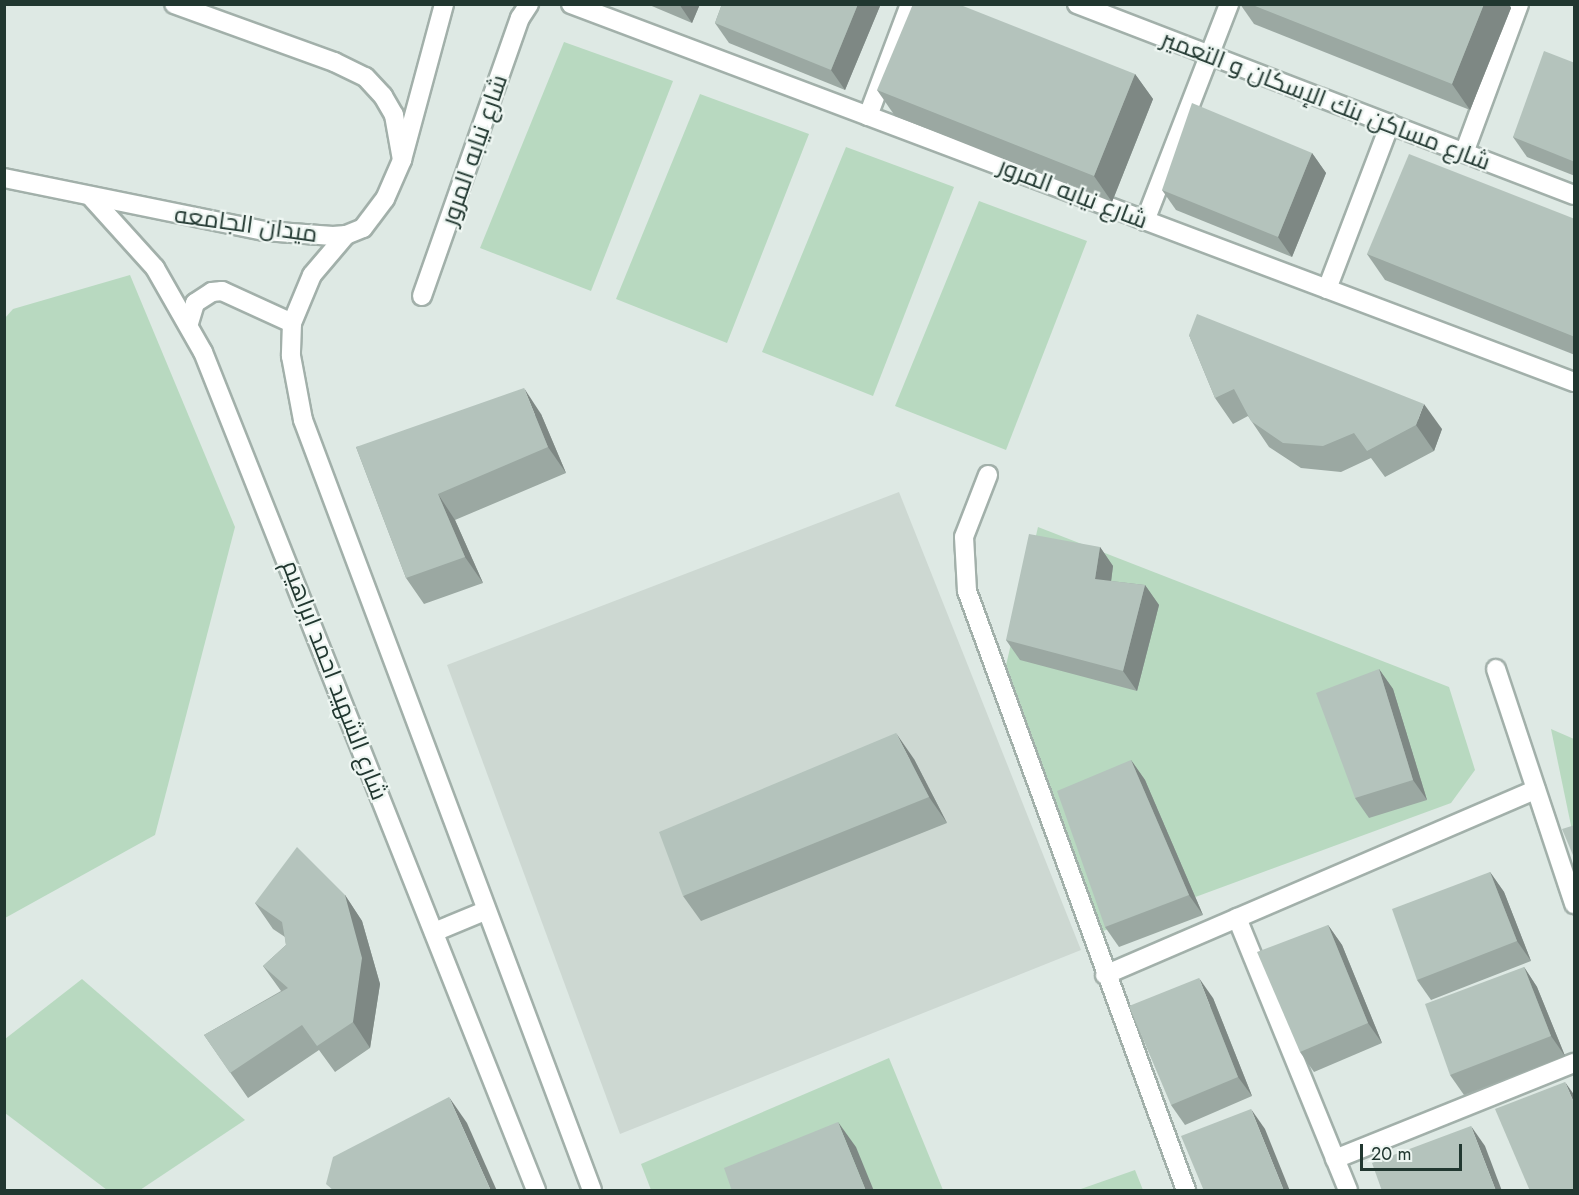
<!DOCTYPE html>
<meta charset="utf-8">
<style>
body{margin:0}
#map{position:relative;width:1579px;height:1195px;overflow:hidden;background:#dee9e4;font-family:Jost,Cairo,sans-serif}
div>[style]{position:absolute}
.built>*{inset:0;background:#cdd8d2}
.green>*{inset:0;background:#b8d9c0}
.roads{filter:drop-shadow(2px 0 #a2b0aa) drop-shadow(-2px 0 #a2b0aa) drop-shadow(0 2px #a2b0aa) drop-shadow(0 -2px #a2b0aa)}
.minor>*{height:18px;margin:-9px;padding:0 9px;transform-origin:9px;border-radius:9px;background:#fff}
.tertiary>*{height:18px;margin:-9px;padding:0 9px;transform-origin:9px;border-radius:9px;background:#fff}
.secondary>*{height:18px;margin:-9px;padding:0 9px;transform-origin:9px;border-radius:9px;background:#fff}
.wall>*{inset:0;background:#9ba8a2}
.shaded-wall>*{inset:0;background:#7e8884}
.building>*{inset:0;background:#b4c3bc}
span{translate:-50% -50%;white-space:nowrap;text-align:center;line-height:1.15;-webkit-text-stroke:4.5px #eef6f2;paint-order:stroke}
.street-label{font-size:24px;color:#213730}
.frame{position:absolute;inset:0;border:6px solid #213730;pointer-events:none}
.scale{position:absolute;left:1360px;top:1144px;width:102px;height:27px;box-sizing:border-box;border:3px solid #213730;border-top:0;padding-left:8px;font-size:18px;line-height:21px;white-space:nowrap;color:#213730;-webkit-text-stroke:4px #eef6f2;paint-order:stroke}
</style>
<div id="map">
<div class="built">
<div style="clip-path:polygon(899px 492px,1081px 950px,620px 1134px,447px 665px)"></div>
</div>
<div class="green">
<div style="clip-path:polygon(564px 42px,673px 81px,591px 291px,480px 248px)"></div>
<div style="clip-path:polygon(700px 94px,809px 134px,727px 343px,616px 299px)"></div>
<div style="clip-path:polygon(846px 147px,954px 187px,873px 396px,762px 352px)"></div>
<div style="clip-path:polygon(979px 201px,1087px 241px,1006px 450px,895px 406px)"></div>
<div style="clip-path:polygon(130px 275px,235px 527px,155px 835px,5px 918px,5px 318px,13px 309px)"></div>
<div style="clip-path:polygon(1038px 527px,1449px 687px,1475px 770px,1451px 803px,1095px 934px,1004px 674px)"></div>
<div style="clip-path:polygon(1551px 729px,1574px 739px,1574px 840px)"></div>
<div style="clip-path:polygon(82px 979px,245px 1120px,140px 1190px,107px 1190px,5px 1113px,5px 1039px)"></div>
<div style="clip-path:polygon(889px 1058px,943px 1190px,651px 1190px,641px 1164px)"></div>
<div style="clip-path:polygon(1135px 1170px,1143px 1190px,1078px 1190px)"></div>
</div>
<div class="roads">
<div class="minor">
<div style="left:571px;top:4px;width:1072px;rotate:20.65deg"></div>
<div style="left:1077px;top:4px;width:532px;rotate:21.02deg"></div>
<div style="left:868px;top:116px;width:120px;rotate:-69.4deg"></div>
<div style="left:1464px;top:153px;width:159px;rotate:-69.7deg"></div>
<div style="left:1145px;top:221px;width:233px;rotate:-68.8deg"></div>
<div style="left:1327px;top:289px;width:177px;rotate:-69.1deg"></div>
<div style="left:422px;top:296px;width:295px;rotate:-70.6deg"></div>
<div style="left:520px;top:18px;width:17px;rotate:-57deg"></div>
<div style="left:988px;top:475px;width:66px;rotate:111.2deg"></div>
<div style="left:964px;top:537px;width:54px;rotate:86.8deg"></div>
<div style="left:967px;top:591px;width:638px;rotate:69.92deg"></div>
<div style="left:1496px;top:669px;width:248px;rotate:71.6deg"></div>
<div style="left:1237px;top:918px;width:294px;rotate:67.8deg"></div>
<div style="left:1105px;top:975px;width:469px;rotate:-23.3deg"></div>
<div style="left:1335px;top:1159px;width:258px;rotate:-21.9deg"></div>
</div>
<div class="tertiary">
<div style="left:402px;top:160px;width:162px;rotate:-74.9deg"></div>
</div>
<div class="secondary">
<div style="left:4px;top:178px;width:265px;rotate:11.5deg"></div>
<div style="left:264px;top:231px;width:69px;rotate:4.1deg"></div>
<div style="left:333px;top:236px;width:13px;rotate:-4deg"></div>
<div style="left:346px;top:235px;width:18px;rotate:-22deg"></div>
<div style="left:363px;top:228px;width:36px;rotate:-53deg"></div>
<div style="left:385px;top:199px;width:43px;rotate:-66.4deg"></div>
<div style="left:402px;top:160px;width:46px;rotate:-100.1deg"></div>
<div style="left:394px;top:115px;width:22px;rotate:-120deg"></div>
<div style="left:383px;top:96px;width:26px;rotate:-133deg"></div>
<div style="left:365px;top:77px;width:34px;rotate:-154deg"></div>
<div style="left:334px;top:62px;width:170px;rotate:-160.1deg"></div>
<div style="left:90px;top:196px;width:97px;rotate:47.9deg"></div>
<div style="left:155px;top:268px;width:97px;rotate:60.3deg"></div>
<div style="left:203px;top:352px;width:902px;rotate:68.33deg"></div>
<div style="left:346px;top:235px;width:52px;rotate:130.4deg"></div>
<div style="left:312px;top:275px;width:52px;rotate:112.6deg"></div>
<div style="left:292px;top:323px;width:33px;rotate:92deg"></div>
<div style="left:291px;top:356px;width:65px;rotate:79.4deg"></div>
<div style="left:303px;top:420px;width:822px;rotate:69.43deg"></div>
<div style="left:189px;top:323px;width:21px;rotate:-73deg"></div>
<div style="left:195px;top:303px;width:20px;rotate:-33deg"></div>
<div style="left:212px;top:292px;width:10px;rotate:-6deg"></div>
<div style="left:222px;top:291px;width:77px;rotate:24.6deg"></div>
<div style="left:434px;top:932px;width:55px;rotate:-22.4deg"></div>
</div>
</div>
<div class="wall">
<div style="clip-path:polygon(647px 4px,700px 4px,692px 23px)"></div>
<div style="clip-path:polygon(722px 4px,879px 4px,880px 6px,845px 90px,729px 43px,715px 23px)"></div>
<div style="clip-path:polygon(1240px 4px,1509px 4px,1511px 8px,1470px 110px,1254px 24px)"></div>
<div style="clip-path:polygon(1575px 63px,1575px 176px,1527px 157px,1513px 137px)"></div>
<div style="clip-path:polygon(1135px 74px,1153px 99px,1112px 202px,895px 116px,877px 90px)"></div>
<div style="clip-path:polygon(1312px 153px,1326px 173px,1292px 257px,1176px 210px,1162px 190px)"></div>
<div style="clip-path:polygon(1575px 219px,1575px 355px,1385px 280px,1367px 254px)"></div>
<div style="clip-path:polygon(1189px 335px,1442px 429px,1434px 451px,1385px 477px,1371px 458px,1341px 472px,1301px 468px,1269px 447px,1248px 416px,1233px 424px,1215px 398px)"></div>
<div style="clip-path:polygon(541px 414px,566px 473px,455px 520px,483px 583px,424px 604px,406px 578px,356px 447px)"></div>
<div style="clip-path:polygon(1100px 547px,1113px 566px,1111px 581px,1145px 585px,1159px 605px,1137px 691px,1020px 660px,1006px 640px)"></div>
<div style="clip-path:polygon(1379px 669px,1393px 689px,1427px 800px,1369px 818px,1355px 798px)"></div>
<div style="clip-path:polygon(914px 759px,947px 823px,701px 921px,683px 896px)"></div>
<div style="clip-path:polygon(1131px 760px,1145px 780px,1203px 915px,1119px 947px,1105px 927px)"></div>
<div style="clip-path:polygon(1490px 872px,1504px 892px,1531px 961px,1431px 1000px,1417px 980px)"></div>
<div style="clip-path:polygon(345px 895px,362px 921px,380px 984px,370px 1048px,335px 1072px,319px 1050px,248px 1098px,204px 1035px,281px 991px,263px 966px,286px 945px,285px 937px,273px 929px,255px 903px)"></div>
<div style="clip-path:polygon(1328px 925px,1342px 945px,1382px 1043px,1314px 1072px,1300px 1052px)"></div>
<div style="clip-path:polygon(1524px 967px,1537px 987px,1565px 1056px,1464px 1095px,1450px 1075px)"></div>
<div style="clip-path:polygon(1213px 998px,1252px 1096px,1185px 1125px,1171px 1105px)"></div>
</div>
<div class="shaded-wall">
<div style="clip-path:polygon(679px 4px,700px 4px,692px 23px)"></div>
<div style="clip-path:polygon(858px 4px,879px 4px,880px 6px,845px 90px,831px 70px)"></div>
<div style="clip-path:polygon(1484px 4px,1509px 4px,1511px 8px,1470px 110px,1452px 84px)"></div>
<div style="clip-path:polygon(1135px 74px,1153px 99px,1112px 202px,1094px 176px)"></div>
<div style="clip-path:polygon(1312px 153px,1326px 173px,1292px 257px,1278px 237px)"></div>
<div style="clip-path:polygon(524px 388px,541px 414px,566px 473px,548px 447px)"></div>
<div style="clip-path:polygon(1424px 404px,1442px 429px,1434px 451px,1416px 425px)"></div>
<div style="clip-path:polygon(438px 494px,455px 520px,483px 583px,465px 557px)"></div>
<div style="clip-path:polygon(1100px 547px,1113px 566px,1109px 598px,1095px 579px)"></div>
<div style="clip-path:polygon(1145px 585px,1159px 605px,1137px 691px,1123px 671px)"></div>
<div style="clip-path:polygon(1379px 669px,1393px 689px,1427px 800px,1413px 780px)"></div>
<div style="clip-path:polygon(896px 733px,914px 759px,947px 823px,929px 797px)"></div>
<div style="clip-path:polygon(1131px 760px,1145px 780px,1203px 915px,1189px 895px)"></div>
<div style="clip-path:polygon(1490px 872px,1504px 892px,1531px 961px,1517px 941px)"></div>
<div style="clip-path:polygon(345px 895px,362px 921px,380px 984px,370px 1048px,353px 1022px)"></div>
<div style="clip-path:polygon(1328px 925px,1342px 945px,1382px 1043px,1368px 1023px)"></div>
<div style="clip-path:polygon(1524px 967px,1537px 987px,1565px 1056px,1551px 1036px)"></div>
<div style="clip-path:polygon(1199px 978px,1213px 998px,1252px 1096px,1238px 1077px)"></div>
<div style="clip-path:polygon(1565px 1082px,1575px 1096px,1575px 1105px)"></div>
<div style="clip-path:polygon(449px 1097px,467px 1123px,497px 1191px,491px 1191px)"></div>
<div style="clip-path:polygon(1251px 1109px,1265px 1129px,1290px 1191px,1284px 1191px)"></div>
<div style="clip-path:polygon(838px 1122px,856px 1147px,874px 1191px,866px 1191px)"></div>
<div style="clip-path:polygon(1471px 1126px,1485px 1146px,1502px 1191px,1496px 1191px)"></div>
</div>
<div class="building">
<div style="clip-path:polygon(722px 4px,858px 4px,831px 70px,715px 23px)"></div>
<div style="clip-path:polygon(913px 4px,958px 4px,1135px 74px,1094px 176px,877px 90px)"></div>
<div style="clip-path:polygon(1250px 4px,1484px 4px,1452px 84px)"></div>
<div style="clip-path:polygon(1544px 51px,1575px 63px,1575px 162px,1513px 137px)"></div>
<div style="clip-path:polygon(1192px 103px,1312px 153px,1278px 237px,1162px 190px)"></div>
<div style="clip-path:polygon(1409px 154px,1575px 219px,1575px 337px,1367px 254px)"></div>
<div style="clip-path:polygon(1197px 314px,1424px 404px,1416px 425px,1367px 451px,1354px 433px,1323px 446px,1283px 443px,1251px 421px,1234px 389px,1215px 398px,1189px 335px)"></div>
<div style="clip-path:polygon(524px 388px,548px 447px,438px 494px,465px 557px,406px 578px,356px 447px)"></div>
<div style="clip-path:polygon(1029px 534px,1100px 547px,1095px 579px,1145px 585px,1123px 671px,1006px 640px)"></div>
<div style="clip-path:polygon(1379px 669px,1413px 780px,1355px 798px,1316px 693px)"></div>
<div style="clip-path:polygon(896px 733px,929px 797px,683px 896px,659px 832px)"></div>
<div style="clip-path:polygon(1131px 760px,1189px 895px,1105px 927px,1057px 791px)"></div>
<div style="clip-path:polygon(1575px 825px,1575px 860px,1562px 829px)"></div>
<div style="clip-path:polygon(297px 847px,345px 895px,362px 958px,353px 1022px,317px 1046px,302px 1025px,230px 1073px,204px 1035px,288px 988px,263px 966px,286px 945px,282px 922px,255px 903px)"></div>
<div style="clip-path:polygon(1490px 872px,1517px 941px,1417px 980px,1392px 909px)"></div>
<div style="clip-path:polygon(1328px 925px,1368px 1023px,1300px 1052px,1257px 952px)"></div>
<div style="clip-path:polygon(1524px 967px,1551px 1036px,1450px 1075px,1425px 1004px)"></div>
<div style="clip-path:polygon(1199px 978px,1238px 1077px,1171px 1105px,1129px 1006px)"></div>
<div style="clip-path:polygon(1565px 1082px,1575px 1105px,1575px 1191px,1530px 1191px,1495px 1109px)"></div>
<div style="clip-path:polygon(449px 1097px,491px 1191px,334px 1191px,326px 1184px,333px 1157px)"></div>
<div style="clip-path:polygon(1251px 1109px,1284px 1191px,1204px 1191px,1181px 1136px)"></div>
<div style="clip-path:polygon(838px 1122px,866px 1191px,732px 1191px,724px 1168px)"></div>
<div style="clip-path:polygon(1471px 1126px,1496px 1191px,1382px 1191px,1372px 1163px)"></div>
</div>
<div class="street-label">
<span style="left:1326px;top:100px;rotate:21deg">شارع مساكن بنك الإسكان و التعمير</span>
<span style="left:474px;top:150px;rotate:-71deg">شارع نيابه المرور</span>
<span style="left:1073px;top:193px;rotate:21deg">شارع نيابه المرور</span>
<span style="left:246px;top:224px;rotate:8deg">ميدان الجامعه</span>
<span style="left:335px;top:680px;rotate:69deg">شارع الشهيد احمد ابراهيم</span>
</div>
<div class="frame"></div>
<div class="scale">20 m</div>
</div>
